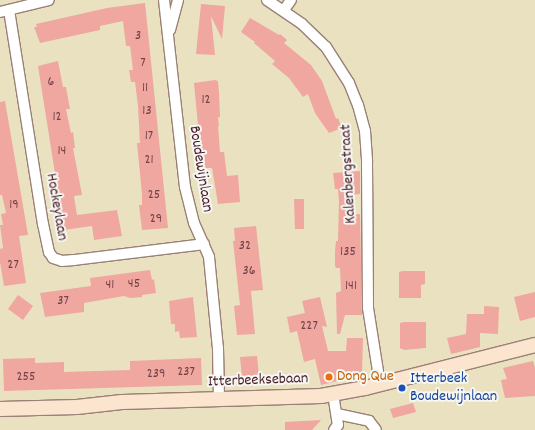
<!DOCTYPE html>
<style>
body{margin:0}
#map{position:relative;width:535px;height:430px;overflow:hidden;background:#eae1c1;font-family:Dekko,sans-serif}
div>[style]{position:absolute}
.building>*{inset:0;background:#efa7a0}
.roads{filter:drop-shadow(1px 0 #9a8076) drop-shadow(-1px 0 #9a8076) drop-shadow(0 1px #9a8076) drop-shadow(0 -1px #9a8076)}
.street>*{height:10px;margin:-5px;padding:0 5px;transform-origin:5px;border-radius:5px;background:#fff}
.secondary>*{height:14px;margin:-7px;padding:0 7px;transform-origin:7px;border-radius:7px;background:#fbe5cf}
.dots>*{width:11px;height:11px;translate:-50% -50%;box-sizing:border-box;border:2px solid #f6f6f2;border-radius:50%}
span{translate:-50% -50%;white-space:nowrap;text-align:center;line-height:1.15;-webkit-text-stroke:4px #f6f6f2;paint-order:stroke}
.number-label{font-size:14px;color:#734148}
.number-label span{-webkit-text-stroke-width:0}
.street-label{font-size:16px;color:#4a1f2b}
.food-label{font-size:16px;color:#c56008}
.left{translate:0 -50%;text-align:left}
.transit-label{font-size:16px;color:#164399}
</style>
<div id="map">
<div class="building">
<div style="clip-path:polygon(145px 3px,168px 228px,142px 230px,139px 205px,142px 205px,142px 194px,137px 143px,140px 143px,138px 106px,135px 82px,131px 82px,129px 70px,133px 70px,130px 46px,126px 46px,123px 21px,100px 26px,100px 30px,40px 43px,34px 27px,37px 27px,36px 24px,107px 8px)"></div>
<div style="clip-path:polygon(201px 4px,225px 6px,222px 39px,211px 16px,215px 55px,196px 54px)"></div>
<div style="clip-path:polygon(250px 18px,279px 35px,280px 34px,287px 40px,284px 43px,311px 65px,322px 81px,336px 119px,338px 118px,342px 128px,329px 133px,315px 113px,308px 94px,303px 97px,289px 78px,272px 64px,275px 61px,254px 43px,255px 42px,241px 32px)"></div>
<div style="clip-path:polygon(58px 61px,63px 87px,66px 87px,70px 109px,66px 109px,71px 133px,73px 132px,75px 148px,73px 148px,82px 195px,74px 196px,77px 215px,117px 210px,122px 236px,94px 240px,92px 226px,64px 230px,38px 66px)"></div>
<div style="clip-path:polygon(215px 80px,218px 81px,219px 93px,220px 117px,218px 117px,219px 126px,218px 126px,220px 152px,224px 152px,227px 176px,238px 175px,240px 202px,218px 204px,212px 168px,202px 168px,194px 83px)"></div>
<div style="clip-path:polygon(5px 101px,28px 235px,19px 236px,26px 283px,4px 286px,0 262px,0 249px,3px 248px,0 225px,3px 225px,1px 214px,6px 213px,2px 195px,0 195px,0 102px)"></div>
<div style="clip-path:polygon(360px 171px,360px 194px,350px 195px,351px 215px,360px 214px,362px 315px,345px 315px,340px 334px,337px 334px,336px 293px,341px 291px,340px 268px,336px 268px,335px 266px,335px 251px,336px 241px,338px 241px,339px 202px,338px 189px,335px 189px,333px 173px)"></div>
<div style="clip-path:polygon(294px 199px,304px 199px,304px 229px,295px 229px)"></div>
<div style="clip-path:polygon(256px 226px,263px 290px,251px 291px,255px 334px,237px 335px,234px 306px,240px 305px,233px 241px,235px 241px,234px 228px)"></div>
<div style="clip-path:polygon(150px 270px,152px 280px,154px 279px,156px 293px,142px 295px,142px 297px,130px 298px,124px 296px,84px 303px,84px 312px,45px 317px,40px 293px,91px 286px,90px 278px)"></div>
<div style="clip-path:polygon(403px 271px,425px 271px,425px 284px,421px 285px,421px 298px,399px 298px,399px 272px)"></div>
<div style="clip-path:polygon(535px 292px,535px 317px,520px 321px,514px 297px)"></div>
<div style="clip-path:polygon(18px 295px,33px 306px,23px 320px,8px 309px)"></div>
<div style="clip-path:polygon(193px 297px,197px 337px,180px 338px,179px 331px,175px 332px,175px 324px,171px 324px,169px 301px)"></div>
<div style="clip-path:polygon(320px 297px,327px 327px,322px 326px,328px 351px,346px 351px,347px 338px,363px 338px,362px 374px,360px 376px,321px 385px,315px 359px,304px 362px,297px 331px,290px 333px,287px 317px,305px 313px,302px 301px)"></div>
<div style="clip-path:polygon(484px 306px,499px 307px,498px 334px,480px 333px,480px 347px,451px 354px,447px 338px,466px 334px,467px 314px,484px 314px)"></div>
<div style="clip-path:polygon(404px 322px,426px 322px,426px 348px,404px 350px,400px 348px,400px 323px)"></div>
<div style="clip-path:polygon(257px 356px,259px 376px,242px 378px,240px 357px)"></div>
<div style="clip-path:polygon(35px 358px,35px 363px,64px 362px,64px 372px,130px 370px,130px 361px,201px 358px,202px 385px,4px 391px,3px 359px)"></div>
<div style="clip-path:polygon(533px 361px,535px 368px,535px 396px,505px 398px,501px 380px,507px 379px,503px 368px)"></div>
<div style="clip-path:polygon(413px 403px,416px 412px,393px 418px,390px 409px)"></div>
<div style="clip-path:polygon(321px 420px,312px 430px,285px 430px,285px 422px)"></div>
</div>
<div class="roads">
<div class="street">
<div style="left:164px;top:0;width:188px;rotate:83.6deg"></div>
<div style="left:185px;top:187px;width:37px;rotate:76deg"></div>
<div style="left:194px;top:223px;width:37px;rotate:66deg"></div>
<div style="left:209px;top:257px;width:91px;rotate:84.4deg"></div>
<div style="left:218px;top:348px;width:52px;rotate:88.9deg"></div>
<div style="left:267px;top:0;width:42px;rotate:34.4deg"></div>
<div style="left:302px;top:24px;width:33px;rotate:44deg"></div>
<div style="left:326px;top:47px;width:43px;rotate:57.4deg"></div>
<div style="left:349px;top:83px;width:24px;rotate:68deg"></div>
<div style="left:358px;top:105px;width:27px;rotate:75deg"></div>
<div style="left:365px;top:131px;width:31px;rotate:86deg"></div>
<div style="left:367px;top:162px;width:146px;rotate:89.6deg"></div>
<div style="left:368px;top:308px;width:77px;rotate:81deg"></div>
<div style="left:9px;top:10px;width:217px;rotate:81deg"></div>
<div style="left:43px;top:224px;width:29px;rotate:78deg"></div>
<div style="left:49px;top:252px;width:7px;rotate:56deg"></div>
<div style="left:53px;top:258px;width:9px;rotate:18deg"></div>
<div style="left:62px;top:261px;width:12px;rotate:-5deg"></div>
<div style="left:74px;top:260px;width:131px;rotate:-7deg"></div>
<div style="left:284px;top:10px;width:12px;rotate:-55deg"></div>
<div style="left:0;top:12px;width:50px;rotate:-13.8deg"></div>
<div style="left:170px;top:30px;width:31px;rotate:-75deg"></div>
<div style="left:333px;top:394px;width:31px;rotate:81deg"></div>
<div style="left:338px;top:425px;width:6px;rotate:129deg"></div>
<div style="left:337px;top:414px;width:33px;rotate:12deg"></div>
<div style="left:369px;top:421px;width:11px;rotate:52deg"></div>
</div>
<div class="secondary">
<div style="left:0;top:409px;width:77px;rotate:-1.5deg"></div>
<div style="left:77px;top:407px;width:45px;rotate:-6.3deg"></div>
<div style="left:122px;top:402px;width:199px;rotate:-1.7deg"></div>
<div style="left:321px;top:396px;width:45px;rotate:-10.3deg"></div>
<div style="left:365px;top:388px;width:175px;rotate:-14.2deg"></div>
</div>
</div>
<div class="dots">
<div style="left:329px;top:377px;background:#e8710a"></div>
<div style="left:402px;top:388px;background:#1a4fb4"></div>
</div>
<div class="number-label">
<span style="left:138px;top:36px">3</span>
<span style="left:143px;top:63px">7</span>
<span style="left:51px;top:82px">6</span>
<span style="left:145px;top:88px">11</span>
<span style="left:206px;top:100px">12</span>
<span style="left:147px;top:111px">13</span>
<span style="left:57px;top:117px">12</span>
<span style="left:149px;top:136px">17</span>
<span style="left:62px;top:151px">14</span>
<span style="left:149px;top:160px">21</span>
<span style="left:154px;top:195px">25</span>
<span style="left:14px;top:205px">19</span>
<span style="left:156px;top:219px">29</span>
<span style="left:245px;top:246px">32</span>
<span style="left:348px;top:252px">135</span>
<span style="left:13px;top:265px">27</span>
<span style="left:249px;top:271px">36</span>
<span style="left:134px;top:284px">45</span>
<span style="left:110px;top:285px">41</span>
<span style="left:351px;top:286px">141</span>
<span style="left:63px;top:301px">37</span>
<span style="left:309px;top:326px">227</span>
<span style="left:186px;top:372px">237</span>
<span style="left:156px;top:374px">239</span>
<span style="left:26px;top:377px">255</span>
</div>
<div class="street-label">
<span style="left:200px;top:169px;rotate:81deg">Boudewijnlaan</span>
<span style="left:349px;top:174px;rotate:-93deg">Kalenbergstraat</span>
<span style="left:56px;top:207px;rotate:80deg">Hockeylaan</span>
<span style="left:258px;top:381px;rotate:-2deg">Itterbeeksebaan</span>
</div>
<div class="food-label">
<span class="left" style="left:337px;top:377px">Dong Que</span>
</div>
<div class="transit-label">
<span class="left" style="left:410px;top:388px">Itterbeek<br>Boudewijnlaan</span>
</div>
</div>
